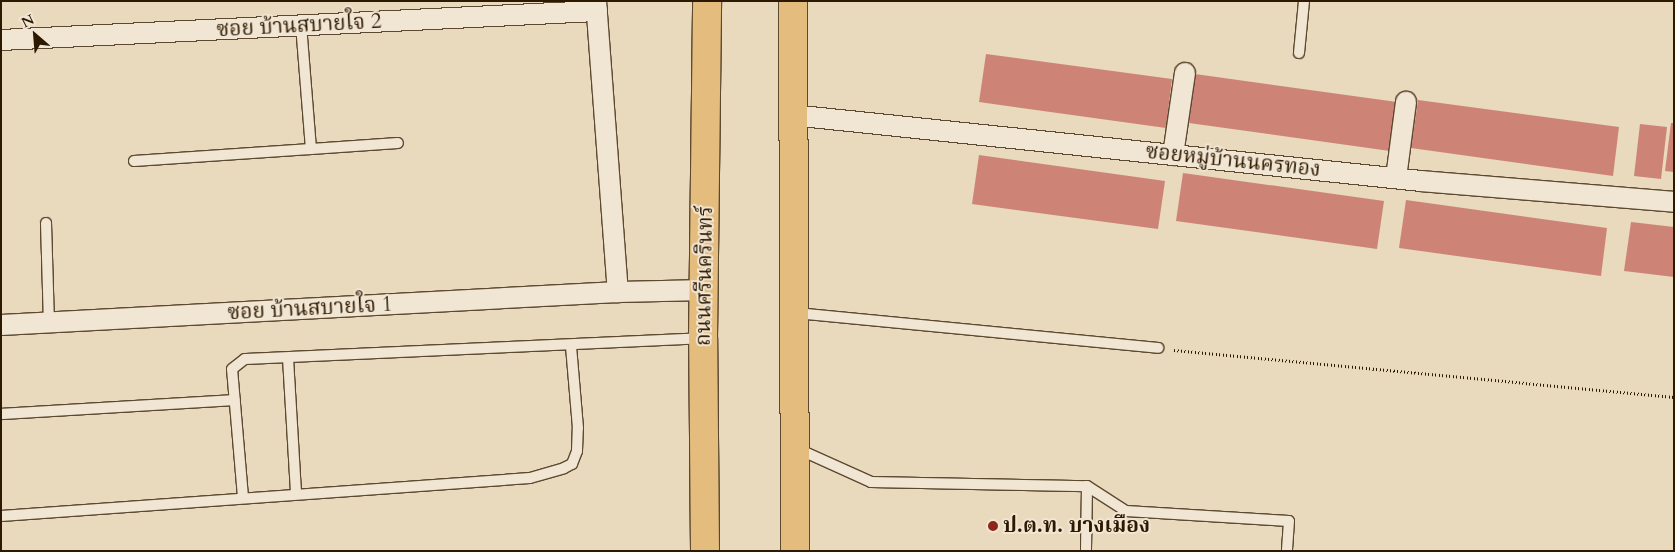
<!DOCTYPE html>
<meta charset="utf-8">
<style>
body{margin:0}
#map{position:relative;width:1675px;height:552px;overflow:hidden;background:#e9d9bd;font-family:Cardo,"Noto Serif Thai",serif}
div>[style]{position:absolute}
.building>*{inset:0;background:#cd8476}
.path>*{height:3px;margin-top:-1.5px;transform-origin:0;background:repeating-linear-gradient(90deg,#2d1900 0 1px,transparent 0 3.5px)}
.roads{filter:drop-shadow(1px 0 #5c492f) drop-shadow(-1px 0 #5c492f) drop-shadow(0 1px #5c492f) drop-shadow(0 -1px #5c492f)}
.lane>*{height:10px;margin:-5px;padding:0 5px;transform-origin:5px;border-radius:5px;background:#f1e6d4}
.street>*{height:20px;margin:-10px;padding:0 10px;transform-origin:10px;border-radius:10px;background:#f1e6d4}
.primary>*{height:28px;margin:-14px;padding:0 14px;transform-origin:14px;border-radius:14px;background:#e4bc7e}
.dots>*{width:14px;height:14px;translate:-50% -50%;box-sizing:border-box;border:2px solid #f1e6d4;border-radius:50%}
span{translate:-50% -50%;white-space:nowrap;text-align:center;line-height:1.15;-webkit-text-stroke:4px #f1e6d4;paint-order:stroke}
.street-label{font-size:21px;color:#2d1900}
.poi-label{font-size:21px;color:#2d1900;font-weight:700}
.left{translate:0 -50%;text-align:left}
.frame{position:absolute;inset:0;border:2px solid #2d1900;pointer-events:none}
.north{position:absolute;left:10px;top:10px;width:50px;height:50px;-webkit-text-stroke:4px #f1e6d4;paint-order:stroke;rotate:333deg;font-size:14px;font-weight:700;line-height:20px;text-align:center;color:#2d1900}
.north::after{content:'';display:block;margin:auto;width:18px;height:22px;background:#2d1900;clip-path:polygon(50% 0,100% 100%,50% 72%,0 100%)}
</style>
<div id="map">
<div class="building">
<div style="clip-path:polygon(986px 54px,1172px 79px,1166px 128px,979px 102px)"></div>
<div style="clip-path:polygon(1195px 74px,1397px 102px,1390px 151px,1189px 123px)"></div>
<div style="clip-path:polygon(1418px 100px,1619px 127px,1613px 176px,1411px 148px)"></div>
<div style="clip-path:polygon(1671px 123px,1674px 123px,1674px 172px,1665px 171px)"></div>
<div style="clip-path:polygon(1640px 124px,1667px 127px,1661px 179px,1634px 176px)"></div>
<div style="clip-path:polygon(979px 155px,1165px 181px,1158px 229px,972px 204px)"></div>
<div style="clip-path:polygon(1183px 173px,1384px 201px,1377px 249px,1176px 221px)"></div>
<div style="clip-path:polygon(1406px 200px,1607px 228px,1601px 276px,1399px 248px)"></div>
<div style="clip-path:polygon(1631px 222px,1674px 227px,1674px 277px,1624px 271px)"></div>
</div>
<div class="path">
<div style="left:1174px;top:350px;width:502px;rotate:5.37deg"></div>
</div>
<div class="roads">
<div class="lane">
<div style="left:1299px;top:53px;width:52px;rotate:-84.5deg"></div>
<div style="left:311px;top:149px;width:87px;rotate:-3.9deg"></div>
<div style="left:134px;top:161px;width:177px;rotate:-3.9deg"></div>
<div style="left:311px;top:149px;width:123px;rotate:-94.6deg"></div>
<div style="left:46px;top:223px;width:101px;rotate:88.3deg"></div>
<div style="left:796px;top:313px;width:364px;rotate:5.5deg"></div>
<div style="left:288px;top:358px;width:136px;rotate:86.6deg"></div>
<div style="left:1px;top:414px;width:234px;rotate:-3.4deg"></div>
<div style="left:798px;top:449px;width:80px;rotate:24.3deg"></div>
<div style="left:871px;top:482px;width:216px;rotate:1.1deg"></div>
<div style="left:1087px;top:486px;width:65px;rotate:90.9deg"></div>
<div style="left:1087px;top:486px;width:46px;rotate:32.7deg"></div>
<div style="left:1126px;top:511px;width:163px;rotate:3.5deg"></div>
<div style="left:1289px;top:521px;width:30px;rotate:94deg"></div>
<div style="left:243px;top:497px;width:128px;rotate:-94.9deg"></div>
<div style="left:232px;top:369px;width:16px;rotate:-38deg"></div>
<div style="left:245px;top:359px;width:457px;rotate:-2.6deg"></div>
<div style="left:1px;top:516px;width:530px;rotate:-4.11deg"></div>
<div style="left:530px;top:478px;width:35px;rotate:-16deg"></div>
<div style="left:564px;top:468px;width:9px;rotate:-27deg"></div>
<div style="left:572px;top:464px;width:14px;rotate:-69deg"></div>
<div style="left:577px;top:451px;width:23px;rotate:-88deg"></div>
<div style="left:578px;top:428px;width:81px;rotate:-94.9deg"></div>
</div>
<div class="street">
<div style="left:596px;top:1px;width:292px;rotate:85.7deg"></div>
<div style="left:618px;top:292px;width:88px;rotate:-1.3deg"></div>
<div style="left:1px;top:40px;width:597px;rotate:-2.79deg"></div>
<div style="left:792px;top:115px;width:632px;rotate:5.99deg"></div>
<div style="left:1421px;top:181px;width:254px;rotate:4.7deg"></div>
<div style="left:1173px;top:155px;width:83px;rotate:-81.7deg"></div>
<div style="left:1396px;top:178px;width:77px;rotate:-82.5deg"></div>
<div style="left:1px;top:325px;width:618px;rotate:-3.06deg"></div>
</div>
<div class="primary">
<div style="left:793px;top:1px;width:550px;rotate:89.79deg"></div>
<div style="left:705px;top:551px;width:213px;rotate:-90.5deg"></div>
<div style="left:703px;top:338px;width:337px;rotate:-89.3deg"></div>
</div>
</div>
<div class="dots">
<div style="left:993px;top:526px;background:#8f2418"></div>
</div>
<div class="street-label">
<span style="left:299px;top:26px;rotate:-3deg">ซอย บ้านสบายใจ 2</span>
<span style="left:1233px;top:161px;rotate:6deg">ซอยหมู่บ้านนครทอง</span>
<span style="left:705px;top:276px;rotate:-89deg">ถนนศรีนครินทร์</span>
<span style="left:310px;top:309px;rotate:-3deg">ซอย บ้านสบายใจ 1</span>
</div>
<div class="poi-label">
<span class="left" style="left:1003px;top:526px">ป.ต.ท. บางเมือง</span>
</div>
<div class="frame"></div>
<div class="north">N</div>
</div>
